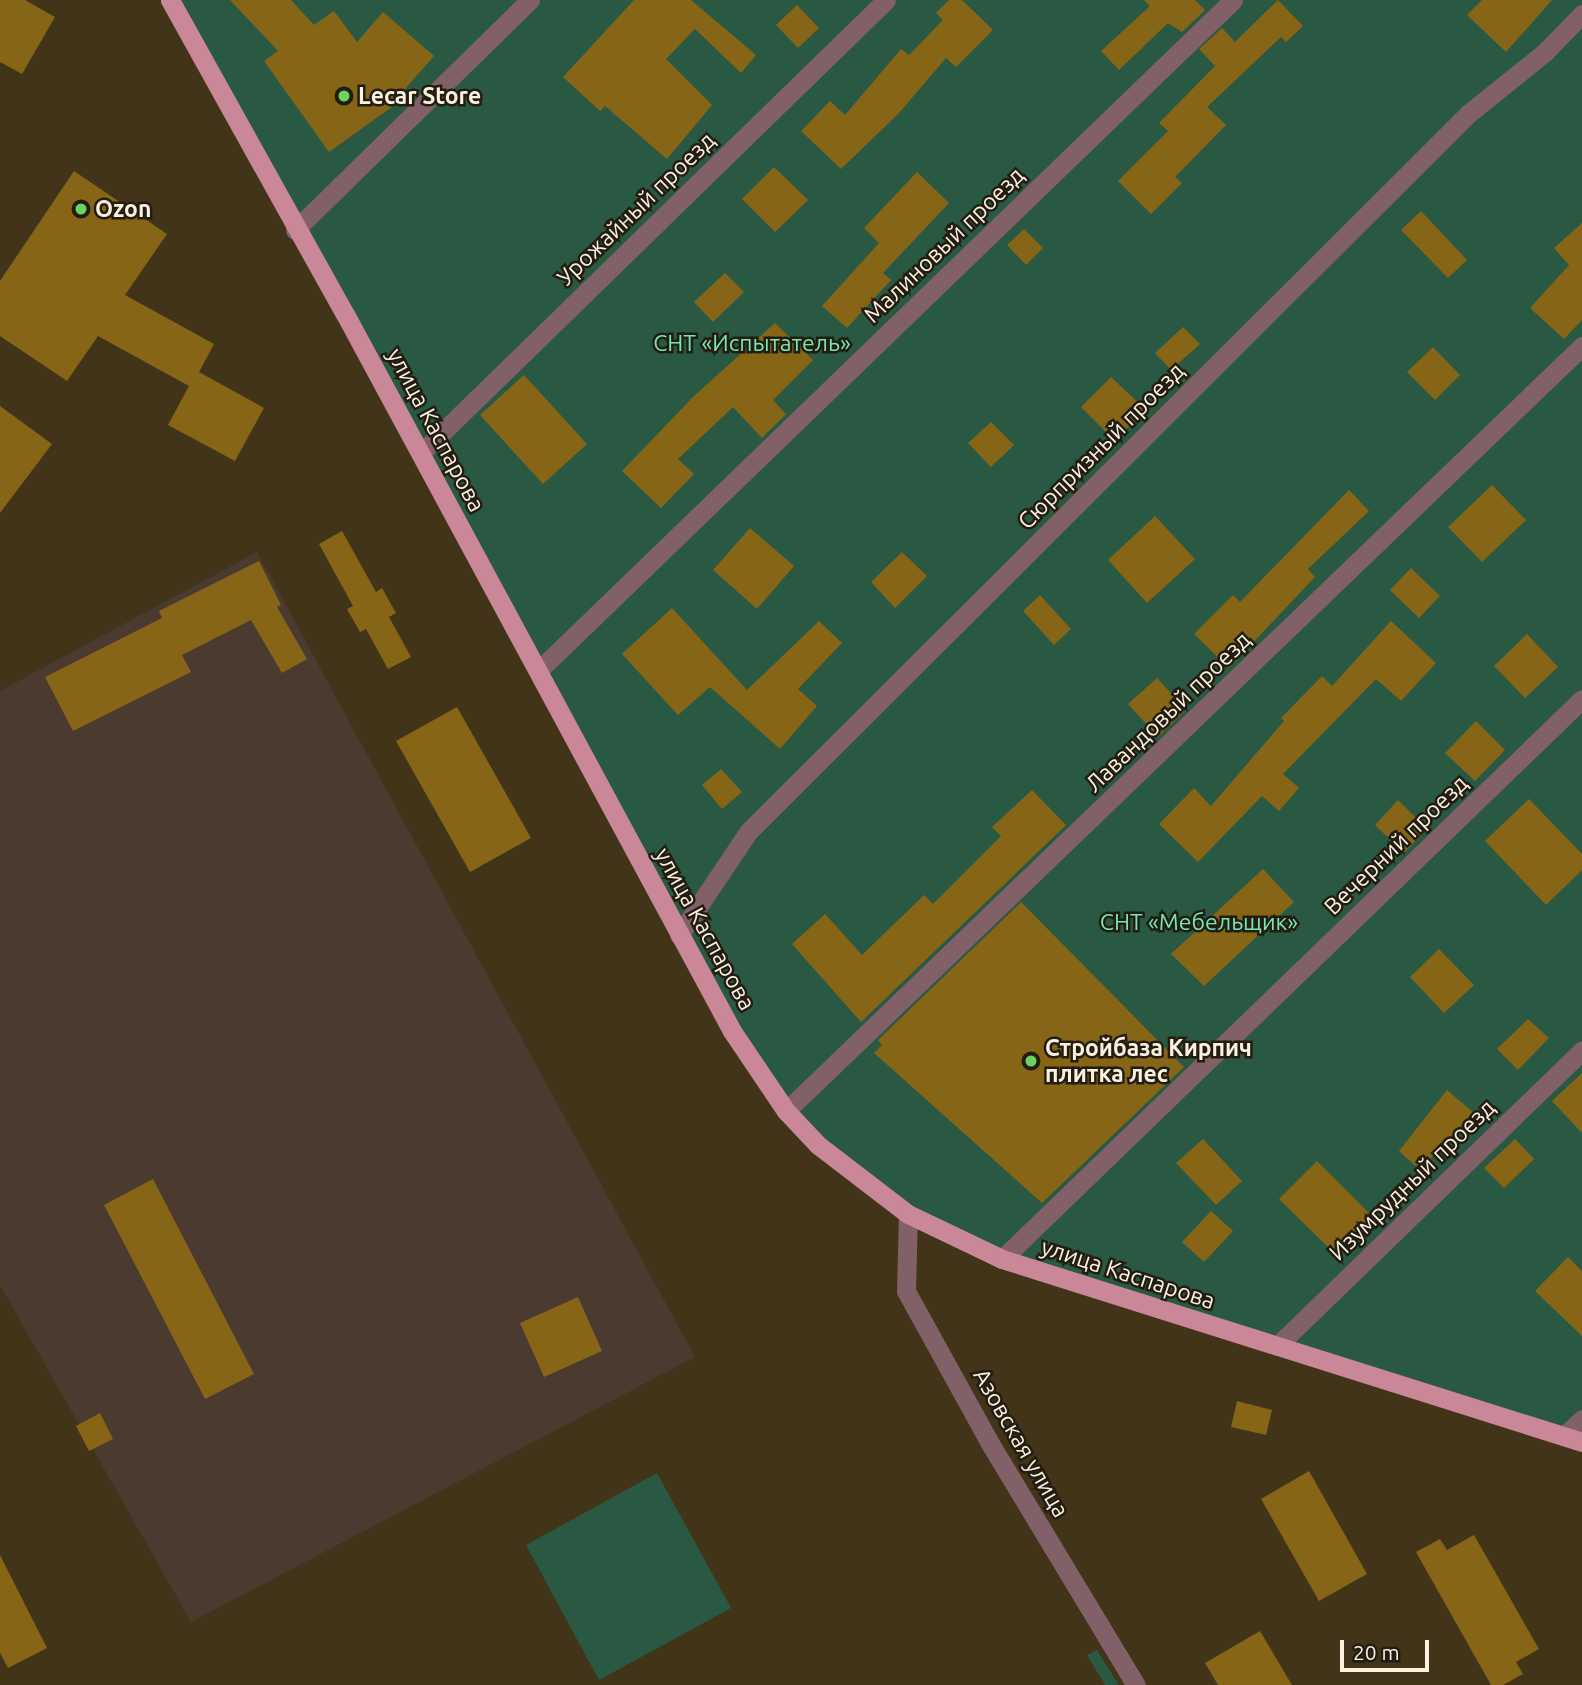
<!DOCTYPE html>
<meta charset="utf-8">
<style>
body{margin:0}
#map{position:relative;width:1582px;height:1685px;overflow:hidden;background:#423419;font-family:Ubuntu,sans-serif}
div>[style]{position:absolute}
.industrial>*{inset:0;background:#4b3a2f}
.green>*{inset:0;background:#2a5943}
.building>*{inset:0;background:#866517}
.minor>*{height:19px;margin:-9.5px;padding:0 9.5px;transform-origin:9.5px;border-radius:9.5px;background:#816068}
.primary>*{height:19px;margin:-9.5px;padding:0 9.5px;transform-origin:9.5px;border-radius:9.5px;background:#ca8798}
.dots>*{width:19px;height:19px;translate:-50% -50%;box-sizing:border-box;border:4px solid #231d11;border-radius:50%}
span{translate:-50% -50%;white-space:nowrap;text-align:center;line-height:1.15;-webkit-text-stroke:5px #231d11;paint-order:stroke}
.poi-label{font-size:23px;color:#faf1e1;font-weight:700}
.left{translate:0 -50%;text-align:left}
.street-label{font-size:23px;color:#faf1e1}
.park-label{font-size:23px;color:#75e7b3}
.scale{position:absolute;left:1340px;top:1640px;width:89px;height:32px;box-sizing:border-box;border:4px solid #faf1e1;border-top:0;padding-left:9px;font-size:21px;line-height:24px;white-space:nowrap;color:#faf1e1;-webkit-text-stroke:5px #231d11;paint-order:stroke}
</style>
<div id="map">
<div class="industrial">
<div style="clip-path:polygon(257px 552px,695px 1357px,191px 1622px,0 1285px,0 691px)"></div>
</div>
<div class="green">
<div style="clip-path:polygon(170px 0,1582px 0,1582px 1442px,936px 1229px,786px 1111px)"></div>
<div style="clip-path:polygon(657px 1473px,731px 1608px,599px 1680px,526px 1545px)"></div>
<div style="clip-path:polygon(1097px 1650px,1119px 1685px,1105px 1685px,1087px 1655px)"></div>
</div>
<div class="building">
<div style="clip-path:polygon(0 0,25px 0,55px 17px,22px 74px,0 62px)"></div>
<div style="clip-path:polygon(230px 0,291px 0,314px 25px,334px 11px,357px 42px,383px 12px,434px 56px,397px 98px,400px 101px,329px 152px,264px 61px,278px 51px)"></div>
<div style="clip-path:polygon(634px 0,691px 0,756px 55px,741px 73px,695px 29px,666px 59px,712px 105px,667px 159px,605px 106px,600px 111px,563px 77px)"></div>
<div style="clip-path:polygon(949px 0,962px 0,993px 30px,956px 67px,946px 58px,899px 113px,841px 169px,801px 131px,830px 101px,845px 115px,901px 49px,909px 55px,943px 20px,936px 13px)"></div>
<div style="clip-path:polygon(1144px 0,1195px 0,1205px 10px,1182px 32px,1168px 23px,1119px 70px,1101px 51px,1150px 6px)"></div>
<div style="clip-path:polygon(1278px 0,1303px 26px,1286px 42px,1281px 37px,1207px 107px,1226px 125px,1175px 177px,1182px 183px,1151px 214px,1118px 181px,1168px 131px,1159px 123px,1215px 66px,1199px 49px,1222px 28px,1235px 42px)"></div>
<div style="clip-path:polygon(1482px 0,1552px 0,1506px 52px,1467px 15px)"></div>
<div style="clip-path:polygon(797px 5px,819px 28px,798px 48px,776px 25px)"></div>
<div style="clip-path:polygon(774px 167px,808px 200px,775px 232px,742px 199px)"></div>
<div style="clip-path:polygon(74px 171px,167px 234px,125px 295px,214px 344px,199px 372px,264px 408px,235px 461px,168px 425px,189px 386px,98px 336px,67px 381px,0 336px,0 281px)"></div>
<div style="clip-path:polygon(917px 172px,949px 203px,883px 273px,891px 280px,847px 328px,822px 306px,879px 243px,864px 228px)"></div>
<div style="clip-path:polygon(1421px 211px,1467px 260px,1448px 278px,1401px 230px)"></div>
<div style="clip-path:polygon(1582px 223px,1582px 320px,1564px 339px,1530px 308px,1569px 265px,1554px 248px)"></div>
<div style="clip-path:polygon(1024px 229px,1043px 248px,1026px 265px,1007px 245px)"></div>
<div style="clip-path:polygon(725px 273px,744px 292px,713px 322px,694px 302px)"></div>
<div style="clip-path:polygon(775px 323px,813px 360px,773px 400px,786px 414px,762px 438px,733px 407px,678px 459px,694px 474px,661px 508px,622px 471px,694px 396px)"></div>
<div style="clip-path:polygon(1183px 327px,1200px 344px,1171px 370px,1155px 353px)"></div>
<div style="clip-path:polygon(1433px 347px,1460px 375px,1435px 400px,1407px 372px)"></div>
<div style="clip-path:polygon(524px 375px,587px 444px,543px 484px,480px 415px)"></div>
<div style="clip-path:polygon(1111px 377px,1145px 409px,1115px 441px,1081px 407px)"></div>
<div style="clip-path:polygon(0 406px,52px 444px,0 513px)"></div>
<div style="clip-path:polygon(991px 422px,1014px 445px,991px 467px,968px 443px)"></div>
<div style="clip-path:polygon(1492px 485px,1526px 520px,1482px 562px,1448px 527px)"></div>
<div style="clip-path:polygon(1349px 490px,1369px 511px,1308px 569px,1315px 577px,1229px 668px,1194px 634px,1233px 595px,1240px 602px)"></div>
<div style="clip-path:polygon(1155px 516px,1195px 559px,1147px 603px,1108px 560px)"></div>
<div style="clip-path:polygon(750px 528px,794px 566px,757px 609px,713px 570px)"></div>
<div style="clip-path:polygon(342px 531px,376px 592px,382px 588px,396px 613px,389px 617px,411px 657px,388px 669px,366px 629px,360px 632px,347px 609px,353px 606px,319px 544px)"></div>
<div style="clip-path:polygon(902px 552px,927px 576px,895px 608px,871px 582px)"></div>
<div style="clip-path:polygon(259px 561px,281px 605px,277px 607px,307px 659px,282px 673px,251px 620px,182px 655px,191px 672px,73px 731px,45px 677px,162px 618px,159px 611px)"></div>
<div style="clip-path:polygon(1411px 568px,1440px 596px,1419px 618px,1390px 590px)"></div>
<div style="clip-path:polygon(1040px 595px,1071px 629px,1054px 645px,1023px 611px)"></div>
<div style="clip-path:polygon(672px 608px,747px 690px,819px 621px,842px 643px,798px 689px,817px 706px,780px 749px,710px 687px,678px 715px,622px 654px)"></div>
<div style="clip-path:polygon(1391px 621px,1436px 663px,1401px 701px,1376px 679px,1283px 774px,1299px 788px,1279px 811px,1262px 796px,1198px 862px,1159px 824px,1194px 788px,1211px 806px,1284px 721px,1281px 718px,1322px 676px,1332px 686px)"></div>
<div style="clip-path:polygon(1527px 634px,1558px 667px,1525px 698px,1494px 666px)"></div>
<div style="clip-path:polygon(1157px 678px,1186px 710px,1158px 737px,1128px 704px)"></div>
<div style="clip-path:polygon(457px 707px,531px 838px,470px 872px,396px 741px)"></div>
<div style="clip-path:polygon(1476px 721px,1505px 750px,1475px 781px,1445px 753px)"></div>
<div style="clip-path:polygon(721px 769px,742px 792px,722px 809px,702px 785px)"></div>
<div style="clip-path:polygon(1032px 790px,1066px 825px,861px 1022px,792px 944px,825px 914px,862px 955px,924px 895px,933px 904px,1001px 836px,992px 827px)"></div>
<div style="clip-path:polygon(1529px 799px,1582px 854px,1582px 870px,1546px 905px,1485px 841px)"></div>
<div style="clip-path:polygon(1398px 800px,1427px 829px,1404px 853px,1375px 825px)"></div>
<div style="clip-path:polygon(1263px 869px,1294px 902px,1204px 986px,1171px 954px)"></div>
<div style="clip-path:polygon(1021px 902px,1184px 1067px,1042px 1203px,874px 1053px,882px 1045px,878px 1040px)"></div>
<div style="clip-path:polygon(1439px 949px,1474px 985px,1444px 1013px,1410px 977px)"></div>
<div style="clip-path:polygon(1528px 1019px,1549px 1038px,1518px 1070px,1497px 1049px)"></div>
<div style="clip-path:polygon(1582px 1073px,1582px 1133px,1552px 1101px)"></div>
<div style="clip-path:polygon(1447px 1090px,1473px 1112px,1420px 1170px,1399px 1151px)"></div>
<div style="clip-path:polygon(1203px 1139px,1242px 1181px,1216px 1205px,1176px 1163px)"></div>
<div style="clip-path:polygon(1515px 1139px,1534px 1159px,1504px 1188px,1484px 1168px)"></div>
<div style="clip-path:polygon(1317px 1161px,1374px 1218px,1336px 1255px,1279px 1199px)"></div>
<div style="clip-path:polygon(153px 1179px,254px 1374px,205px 1399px,104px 1205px)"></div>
<div style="clip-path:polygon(1211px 1211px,1233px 1231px,1204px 1262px,1182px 1242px)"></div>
<div style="clip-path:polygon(1568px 1257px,1582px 1271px,1582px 1336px,1535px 1291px)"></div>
<div style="clip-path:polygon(578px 1297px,602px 1351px,544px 1377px,520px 1323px)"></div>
<div style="clip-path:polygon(1237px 1401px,1272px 1410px,1266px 1435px,1231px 1427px)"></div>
<div style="clip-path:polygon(100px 1413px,113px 1439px,89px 1451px,76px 1426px)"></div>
<div style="clip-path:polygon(1309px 1471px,1367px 1574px,1319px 1601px,1261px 1499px)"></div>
<div style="clip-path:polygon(1474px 1535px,1539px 1649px,1516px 1662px,1523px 1674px,1503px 1685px,1491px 1685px,1416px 1552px,1440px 1539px,1447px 1550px)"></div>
<div style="clip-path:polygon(0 1555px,47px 1648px,8px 1668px,0 1653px)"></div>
<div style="clip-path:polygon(1260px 1631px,1292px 1685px,1218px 1685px,1205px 1663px)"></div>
</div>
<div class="minor">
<div style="left:295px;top:230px;width:329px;rotate:-44.4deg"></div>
<div style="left:421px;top:453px;width:649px;rotate:-44.25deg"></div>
<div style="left:538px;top:671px;width:966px;rotate:-43.99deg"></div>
<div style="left:679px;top:935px;width:125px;rotate:-56.1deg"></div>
<div style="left:749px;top:831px;width:1015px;rotate:-44.92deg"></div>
<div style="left:1468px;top:114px;width:99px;rotate:-38.8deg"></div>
<div style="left:1545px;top:52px;width:53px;rotate:-45.8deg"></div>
<div style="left:786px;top:1111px;width:1104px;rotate:-43.86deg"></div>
<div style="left:908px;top:1214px;width:77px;rotate:91.5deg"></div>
<div style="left:906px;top:1291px;width:176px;rotate:61.1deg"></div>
<div style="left:991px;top:1445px;width:280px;rotate:58.9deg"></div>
<div style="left:1002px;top:1259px;width:806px;rotate:-43.99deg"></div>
<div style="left:1277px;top:1346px;width:425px;rotate:-44.1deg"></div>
<div style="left:1564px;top:1436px;width:25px;rotate:-43deg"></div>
</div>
<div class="primary">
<div style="left:170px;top:0;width:359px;rotate:60.9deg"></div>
<div style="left:345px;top:314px;width:815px;rotate:61.64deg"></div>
<div style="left:732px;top:1031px;width:97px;rotate:56deg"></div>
<div style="left:786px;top:1111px;width:47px;rotate:46.7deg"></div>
<div style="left:818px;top:1145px;width:113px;rotate:37.5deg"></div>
<div style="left:908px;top:1214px;width:104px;rotate:25.6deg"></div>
<div style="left:1002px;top:1259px;width:608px;rotate:17.51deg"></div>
</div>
<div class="dots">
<div style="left:344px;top:96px;background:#6cd362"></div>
<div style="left:81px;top:209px;background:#6cd362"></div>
<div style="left:1031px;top:1061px;background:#6cd362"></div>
</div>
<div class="poi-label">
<span class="left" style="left:358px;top:96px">Lecar Store</span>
<span class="left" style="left:95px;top:209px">Ozon</span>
<span class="left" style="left:1045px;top:1061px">Стройбаза Кирпич<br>плитка лес</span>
</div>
<div class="street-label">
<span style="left:636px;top:209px;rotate:-44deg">Урожайный проезд</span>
<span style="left:944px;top:245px;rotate:-44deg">Малиновый проезд</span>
<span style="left:436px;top:430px;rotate:62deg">улица Каспарова</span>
<span style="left:1101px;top:446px;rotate:-45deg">Сюрпризный проезд</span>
<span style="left:1168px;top:712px;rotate:-44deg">Лавандовый проезд</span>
<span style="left:1396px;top:845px;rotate:-44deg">Вечерний проезд</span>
<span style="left:705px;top:929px;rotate:61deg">улица Каспарова</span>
<span style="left:1412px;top:1180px;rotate:-44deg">Изумрудный проезд</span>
<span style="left:1128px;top:1274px;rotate:18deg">улица Каспарова</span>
<span style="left:1021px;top:1443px;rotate:60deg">Азовская улица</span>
</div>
<div class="park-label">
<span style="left:752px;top:343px">СНТ «Испытатель»</span>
<span style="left:1199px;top:922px">СНТ «Мебельщик»</span>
</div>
<div class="scale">20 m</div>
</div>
